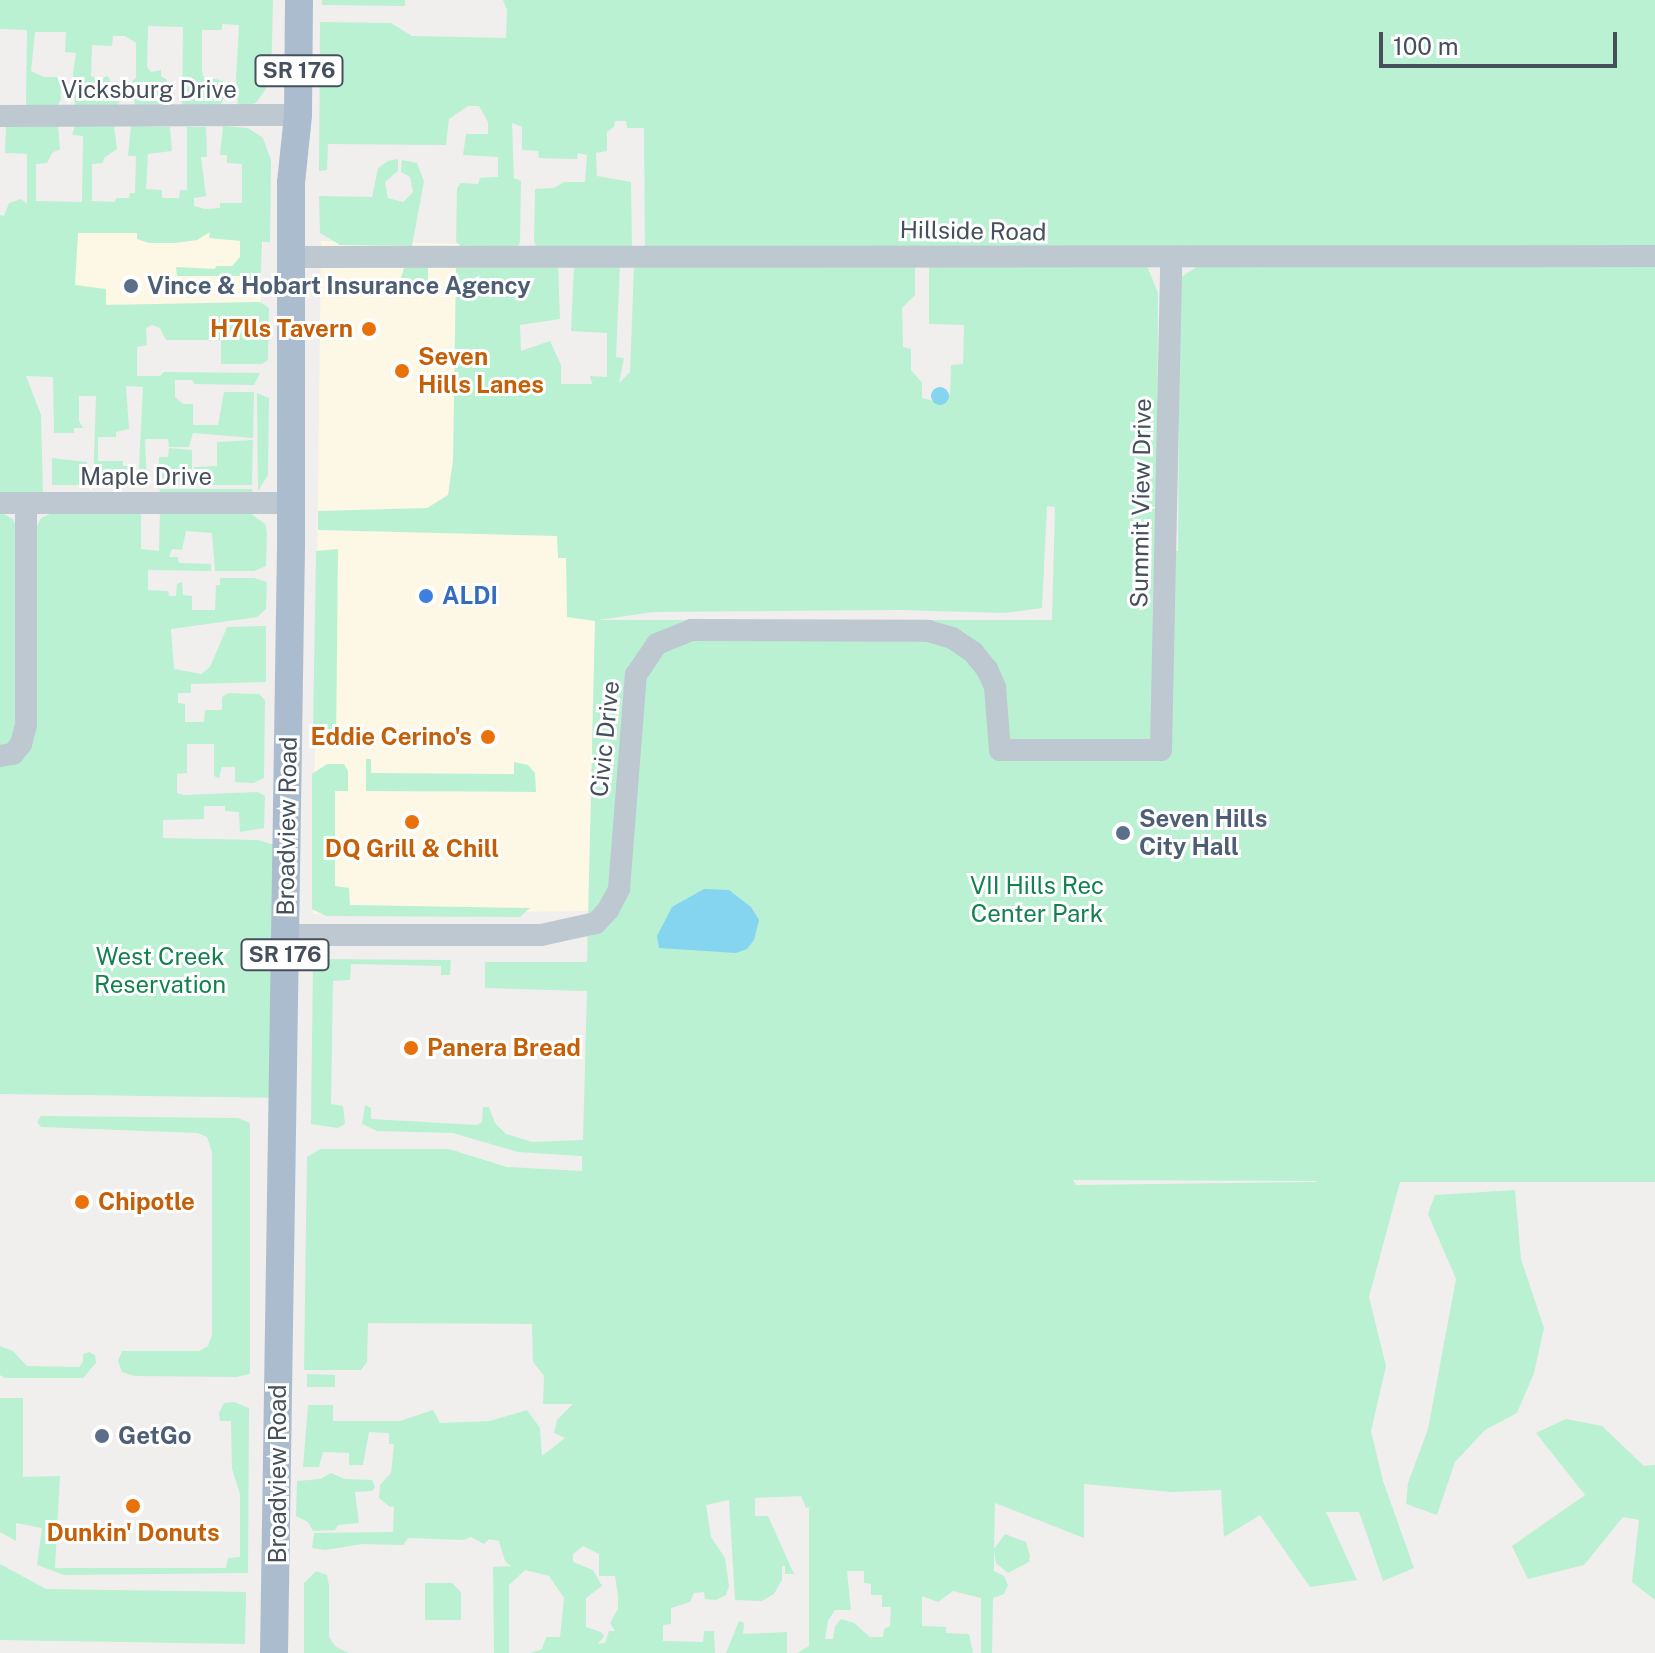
<!DOCTYPE html>
<style>
body{margin:0}
#map{position:relative;width:1655px;height:1653px;overflow:hidden;background:#f1eeee;font-family:"Public Sans",sans-serif}
div>[style]{position:absolute}
.commercial>*{inset:0;background:#fdf7e6}
.green>*{inset:0;background:#baf1d2}
.water>*{inset:0;background:#85d4f0}
.round{border-radius:50%}
.minor>*{height:22px;margin:-11px;padding:0 11px;transform-origin:11px;border-radius:11px;background:#bec8d1}
.major>*{height:28px;margin:-14px;padding:0 14px;transform-origin:14px;border-radius:14px;background:#acbccf}
.dots>*{width:22px;height:22px;translate:-50% -50%;box-sizing:border-box;border:4px solid #fff;border-radius:50%}
span{translate:-50% -50%;white-space:nowrap;text-align:center;line-height:1.15;-webkit-text-stroke:6px #fff;paint-order:stroke}
.shield-label span{padding:2px 6px;background:#fff;border:2px solid;border-radius:6px;-webkit-text-stroke-width:0}
.shield-label{font-size:22px;color:#45505c;font-weight:700}
.street-label{font-size:24px;color:#45505c}
.service-label{font-size:24px;color:#4e5e75;font-weight:700}
.left{translate:0 -50%;text-align:left}
.food-label{font-size:24px;color:#c56008;font-weight:700}
.right{translate:-100% -50%;text-align:right}
.shop-label{font-size:24px;color:#366cbe;font-weight:700}
.park-label{font-size:24px;color:#128150}
.scale{position:absolute;left:1379px;top:32px;width:238px;height:36px;box-sizing:border-box;border:4px solid #45505c;border-top:0;padding-left:10px;font-size:24px;line-height:28px;white-space:nowrap;color:#45505c;-webkit-text-stroke:6px #fff;paint-order:stroke}
</style>
<div id="map">
<div class="commercial">
<div style="clip-path:polygon(0 233px,263px 233px,261px 304px,0 305px)"></div>
<div style="clip-path:polygon(321px 241px,469px 244px,597px 522px,589px 911px,313px 914px)"></div>
</div>
<div class="green">
<div style="clip-path:polygon(0 0,273px 0,271px 81px,256px 103px,238px 107px,236px 79px,239px 25px,222px 24px,222px 30px,202px 30px,202px 71px,203px 76px,223px 81px,223px 100px,220px 106px,182px 106px,183px 27px,148px 26px,147px 67px,151px 72px,161px 70px,161px 76px,167px 80px,165px 106px,135px 106px,132px 81px,136px 78px,136px 43px,125px 36px,113px 36px,112px 46px,92px 45px,91px 76px,98px 79px,108px 76px,114px 89px,121px 91px,118px 106px,75px 106px,73px 73px,76px 53px,65px 52px,66px 32px,35px 32px,31px 71px,44px 77px,61px 77px,61px 99px,57px 107px,26px 107px,27px 30px,0 29px)"></div>
<div style="clip-path:polygon(322px 0,405px 0,405px 6px,322px 5px)"></div>
<div style="clip-path:polygon(503px 0,1655px 0,1655px 248px,645px 247px,644px 128px,627px 128px,626px 121px,615px 121px,614px 127px,607px 132px,607px 151px,596px 153px,597px 176px,631px 182px,632px 247px,537px 248px,534px 241px,535px 189px,554px 188px,564px 182px,585px 182px,587px 155px,578px 153px,577px 159px,539px 158px,538px 151px,522px 150px,522px 127px,512px 123px,514px 178px,521px 181px,520px 242px,518px 247px,461px 246px,456px 242px,457px 188px,461px 183px,478px 184px,480px 178px,498px 177px,498px 157px,463px 155px,466px 134px,488px 134px,488px 122px,479px 106px,468px 106px,449px 119px,446px 145px,328px 144px,327px 170px,319px 171px,320px 22px,391px 23px,412px 36px,506px 38px,507px 10px)"></div>
<div style="clip-path:polygon(6px 126px,58px 126px,60px 149px,52px 153px,47px 163px,36px 164px,36px 201px,82px 202px,83px 136px,72px 135px,75px 126px,114px 126px,117px 149px,104px 158px,103px 163px,92px 164px,92px 201px,115px 202px,116px 198px,129px 198px,130px 193px,135px 193px,136px 156px,128px 156px,131px 126px,170px 127px,172px 151px,148px 154px,146px 189px,162px 190px,162px 198px,179px 198px,180px 190px,187px 190px,187px 127px,206px 127px,207px 157px,201px 157px,206px 196px,194px 198px,194px 206px,205px 209px,220px 208px,220px 203px,242px 203px,242px 164px,227px 163px,227px 155px,220px 155px,223px 126px,248px 128px,263px 138px,271px 160px,270px 242px,262px 242px,261px 287px,246px 287px,245px 276px,177px 276px,176px 267px,215px 269px,216px 266px,232px 266px,240px 257px,240px 241px,209px 238px,210px 232px,197px 240px,175px 243px,149px 243px,137px 239px,137px 233px,78px 233px,75px 285px,106px 289px,106px 305px,260px 302px,269px 308px,268px 360px,262px 364px,221px 364px,221px 340px,166px 340px,160px 328px,152px 325px,146px 328px,147px 345px,137px 347px,137px 376px,160px 376px,164px 372px,260px 373px,254px 385px,195px 384px,192px 380px,175px 380px,175px 397px,183px 404px,193px 404px,193px 425px,218px 425px,224px 392px,254px 392px,253px 438px,193px 433px,189px 447px,169px 447px,168px 439px,145px 439px,147px 485px,138px 485px,143px 387px,126px 386px,129px 429px,116px 432px,116px 437px,98px 437px,98px 461px,123px 461px,123px 466px,131px 466px,131px 485px,93px 485px,96px 396px,79px 396px,79px 421px,83px 428px,74px 428px,74px 433px,54px 433px,53px 377px,26px 376px,41px 415px,43px 493px,0 492px,0 215px,4px 216px,9px 203px,21px 199px,27px 204px,27px 154px,5px 153px)"></div>
<div style="clip-path:polygon(398px 159px,398px 171px,385px 182px,388px 198px,403px 202px,413px 192px,410px 177px,401px 172px,402px 160px,417px 163px,424px 181px,412px 246px,340px 245px,320px 233px,319px 196px,372px 197px,378px 168px,388px 161px)"></div>
<div style="clip-path:polygon(405px 265px,428px 265px,428px 285px,407px 285px,401px 278px)"></div>
<div style="clip-path:polygon(evenodd,558px 265px,560px 319px,520px 325px,521px 351px,550px 341px,561px 365px,561px 384px,592px 384px,590px 376px,607px 377px,607px 333px,571px 331px,574px 265px,620px 265px,616px 357px,624px 358px,619px 383px,630px 372px,634px 266px,915px 267px,915px 295px,902px 308px,903px 347px,911px 349px,911px 370px,922px 383px,922px 398px,941px 403px,950px 394px,951px 365px,963px 364px,964px 325px,929px 324px,929px 266px,1147px 266px,1158px 293px,1157px 552px,1178px 551px,1180px 278px,1198px 266px,1655px 266px,1655px 1182px,1400px 1182px,1369px 1297px,1386px 1366px,1371px 1431px,1383px 1481px,1414px 1568px,1383px 1581px,1359px 1512px,1326px 1512px,1357px 1580px,1310px 1587px,1260px 1515px,1224px 1537px,1221px 1490px,1171px 1492px,1084px 1484px,1084px 1538px,995px 1503px,994px 1549px,1005px 1534px,1026px 1542px,1030px 1556px,1029px 1562px,1008px 1573px,996px 1563px,994px 1550px,994px 1571px,1004px 1576px,1008px 1585px,1004px 1594px,993px 1598px,992px 1653px,981px 1653px,981px 1598px,953px 1591px,938px 1602px,922px 1596px,922px 1626px,946px 1627px,946px 1633px,969px 1634px,973px 1653px,797px 1653px,809px 1646px,809px 1508px,813px 1506px,806px 1508px,801px 1496px,755px 1498px,755px 1516px,768px 1516px,794px 1574px,785px 1574px,785px 1566px,782px 1566px,782px 1580px,774px 1594px,762px 1601px,735px 1600px,729px 1500px,706px 1505px,711px 1537px,725px 1558px,729px 1586px,726px 1595px,716px 1600px,705px 1599px,704px 1592px,694px 1593px,690px 1602px,671px 1608px,671px 1624px,663px 1625px,663px 1641px,703px 1642px,704px 1631px,714px 1631px,715px 1653px,530px 1653px,542px 1649px,546px 1637px,560px 1637px,564px 1598px,549px 1576px,525px 1570px,509px 1585px,509px 1653px,494px 1653px,493px 1567px,511px 1566px,505px 1561px,499px 1541px,489px 1539px,484px 1544px,471px 1537px,463px 1540px,408px 1538px,403px 1545px,363px 1544px,325px 1550px,312px 1548px,314px 1533px,393px 1532px,394px 1506px,390px 1507px,379px 1498px,380px 1485px,391px 1473px,394px 1444px,389px 1444px,389px 1433px,369px 1432px,363px 1465px,349px 1465px,349px 1453px,323px 1452px,319px 1467px,303px 1467px,308px 1405px,333px 1405px,333px 1421px,400px 1421px,433px 1410px,440px 1423px,490px 1421px,527px 1410px,540px 1428px,542px 1456px,565px 1438px,554px 1433px,557px 1420px,573px 1404px,543px 1404px,544px 1376px,533px 1362px,532px 1324px,368px 1323px,367px 1362px,361px 1370px,304px 1370px,307px 1157px,320px 1149px,449px 1149px,507px 1167px,582px 1171px,582px 1156px,518px 1152px,453px 1133px,377px 1131px,362px 1124px,365px 1105px,371px 1108px,371px 1119px,477px 1125px,482px 1122px,483px 1107px,489px 1107px,495px 1123px,506px 1134px,532px 1142px,583px 1140px,587px 991px,485px 988px,485px 962px,587px 962px,595px 621px,567px 617px,566px 558px,558px 558px,557px 536px,318px 530px,318px 511px,427px 508px,448px 495px,453px 460px,456px 268px,558px 265px,1047px 506px,1055px 507px,1052px 620px,599px 620px,653px 612px,901px 610px,1004px 613px,1042px 608px,1047px 506px,558px 265px,1073px 1180px,1316px 1181px,1317px 1182px,1076px 1185px,1073px 1180px,558px 265px,583px 1546px,599px 1554px,599px 1576px,615px 1576px,618px 1596px,618px 1609px,610px 1623px,615px 1631px,609px 1631px,605px 1643px,598px 1644px,604px 1636px,601px 1632px,586px 1627px,586px 1598px,602px 1586px,593px 1570px,573px 1562px,573px 1554px,583px 1546px,558px 265px,847px 1571px,864px 1571px,864px 1583px,871px 1584px,871px 1595px,882px 1595px,882px 1607px,891px 1607px,890px 1626px,884px 1629px,883px 1637px,870px 1637px,854px 1623px,841px 1619px,835px 1626px,833px 1639px,825px 1639px,828px 1621px,835px 1610px,851px 1610px,847px 1571px)"></div>
<div style="clip-path:polygon(257px 393px,269px 398px,268px 475px,258px 491px)"></div>
<div style="clip-path:polygon(253px 440px,252px 485px,194px 485px,194px 467px,217px 466px,217px 442px)"></div>
<div style="clip-path:polygon(169px 448px,192px 450px,192px 485px,159px 485px,159px 457px,168px 457px)"></div>
<div style="clip-path:polygon(52px 458px,87px 462px,87px 485px,52px 485px)"></div>
<div style="clip-path:polygon(159px 489px,252px 489px,253px 494px,161px 494px)"></div>
<div style="clip-path:polygon(160px 511px,250px 513px,265px 524px,267px 532px,266px 566px,254px 571px,215px 571px,212px 533px,186px 531px,182px 550px,172px 549px,169px 557px,178px 557px,179px 563px,211px 564px,211px 571px,148px 570px,148px 590px,168px 591px,169px 596px,176px 596px,177px 584px,182px 582px,183px 595px,192px 596px,192px 610px,215px 610px,216px 585px,220px 585px,220px 578px,254px 578px,267px 582px,266px 609px,257px 617px,171px 629px,174px 669px,201px 674px,210px 667px,227px 627px,266px 626px,266px 682px,191px 684px,191px 693px,178px 693px,178px 703px,185px 704px,185px 722px,204px 722px,205px 710px,222px 710px,222px 697px,229px 693px,259px 694px,265px 700px,264px 778px,253px 783px,235px 782px,235px 767px,222px 767px,219px 778px,214px 776px,214px 744px,187px 744px,187px 773px,177px 774px,177px 793px,184px 795px,258px 792px,265px 796px,264px 828px,240px 832px,239px 812px,225px 811px,225px 806px,204px 806px,204px 819px,163px 820px,163px 838px,258px 840px,288px 849px,283px 1098px,0 1094px,0 766px,18px 760px,35px 530px,41px 518px,50px 514px,141px 512px,141px 549px,159px 551px)"></div>
<div style="clip-path:polygon(0 512px,13px 519px,16px 527px,16px 729px,10px 742px,0 748px)"></div>
<div style="clip-path:polygon(338px 549px,336px 744px,313px 732px,316px 551px)"></div>
<div style="clip-path:polygon(366px 759px,371px 759px,371px 773px,514px 774px,514px 762px,528px 765px,535px 773px,536px 792px,366px 791px)"></div>
<div style="clip-path:polygon(327px 764px,344px 764px,348px 771px,348px 791px,335px 791px,335px 886px,349px 888px,350px 905px,530px 908px,520px 917px,326px 916px,312px 909px,312px 774px)"></div>
<div style="clip-path:polygon(313px 959px,451px 960px,450px 975px,441px 975px,441px 966px,351px 964px,350px 980px,333px 981px,331px 1104px,343px 1106px,345px 1124px,338px 1128px,311px 1124px)"></div>
<div style="clip-path:polygon(41px 1116px,238px 1118px,250px 1123px,250px 1374px,236px 1377px,134px 1376px,122px 1372px,118px 1361px,122px 1351px,199px 1351px,208px 1346px,212px 1335px,212px 1152px,207px 1137px,197px 1133px,41px 1127px,37px 1122px)"></div>
<div style="clip-path:polygon(1515px 1190px,1521px 1259px,1544px 1328px,1534px 1373px,1517px 1413px,1485px 1430px,1455px 1462px,1437px 1515px,1406px 1504px,1408px 1483px,1428px 1429px,1456px 1279px,1428px 1214px,1435px 1195px)"></div>
<div style="clip-path:polygon(0 1346px,13px 1351px,27px 1366px,79px 1367px,83px 1362px,83px 1354px,89px 1352px,95px 1355px,96px 1363px,83px 1378px,5px 1378px,0 1375px)"></div>
<div style="clip-path:polygon(307px 1374px,335px 1375px,335px 1387px,307px 1387px)"></div>
<div style="clip-path:polygon(0 1398px,23px 1398px,23px 1477px,60px 1476px,55px 1568px,226px 1568px,228px 1558px,240px 1557px,240px 1494px,232px 1469px,231px 1421px,220px 1421px,219px 1413px,224px 1403px,234px 1402px,249px 1408px,248px 1573px,64px 1575px,37px 1565px,42px 1528px,16px 1523px,16px 1541px,0 1532px)"></div>
<div style="clip-path:polygon(1566px 1419px,1602px 1426px,1644px 1466px,1655px 1465px,1655px 1600px,1632px 1582px,1639px 1520px,1623px 1517px,1584px 1565px,1528px 1579px,1512px 1546px,1585px 1495px,1536px 1433px)"></div>
<div style="clip-path:polygon(331px 1473px,345px 1479px,372px 1480px,375px 1487px,372px 1491px,355px 1492px,359px 1523px,338px 1525px,335px 1530px,313px 1531px,308px 1522px,296px 1516px,297px 1481px,320px 1479px)"></div>
<div style="clip-path:polygon(0 1564px,46px 1589px,246px 1592px,245px 1644px,0 1640px)"></div>
<div style="clip-path:polygon(316px 1571px,327px 1575px,329px 1586px,329px 1637px,336px 1647px,349px 1653px,304px 1653px,304px 1583px)"></div>
<div style="clip-path:polygon(425px 1583px,452px 1583px,461px 1592px,461px 1620px,425px 1620px)"></div>
<div style="clip-path:polygon(739px 1621px,744px 1623px,743px 1634px,787px 1632px,787px 1653px,726px 1653px)"></div>
</div>
<div class="water">
<div class="round" style="left:931px;top:387px;width:18px;height:18px"></div>
<div style="clip-path:polygon(704px 889px,729px 890px,751px 907px,759px 920px,754px 940px,747px 949px,736px 953px,659px 948px,657px 936px,672px 907px)"></div>
</div>
<div class="minor">
<div style="left:0;top:116px;width:298px;rotate:-0.2deg"></div>
<div style="left:291px;top:257px;width:1364px;rotate:-0.04deg"></div>
<div style="left:0;top:503px;width:291px"></div>
<div style="left:0;top:756px;width:13px;rotate:-9deg"></div>
<div style="left:13px;top:754px;width:13px;rotate:-51deg"></div>
<div style="left:21px;top:744px;width:20px;rotate:-75deg"></div>
<div style="left:26px;top:725px;width:221px;rotate:-90deg"></div>
<div style="left:286px;top:935px;width:255px"></div>
<div style="left:541px;top:935px;width:56px;rotate:-12.3deg"></div>
<div style="left:596px;top:923px;width:18px;rotate:-47deg"></div>
<div style="left:608px;top:910px;width:24px;rotate:-62deg"></div>
<div style="left:619px;top:889px;width:215px;rotate:-85.5deg"></div>
<div style="left:636px;top:675px;width:37px;rotate:-56deg"></div>
<div style="left:657px;top:644px;width:37px;rotate:-22deg"></div>
<div style="left:691px;top:630px;width:237px;rotate:0.2deg"></div>
<div style="left:928px;top:631px;width:25px;rotate:16deg"></div>
<div style="left:952px;top:638px;width:25px;rotate:34deg"></div>
<div style="left:973px;top:652px;width:22px;rotate:51deg"></div>
<div style="left:987px;top:669px;width:20px;rotate:66deg"></div>
<div style="left:995px;top:687px;width:63px;rotate:85.5deg"></div>
<div style="left:1000px;top:750px;width:161px"></div>
<div style="left:1161px;top:750px;width:493px;rotate:-88.8deg"></div>
</div>
<div class="major">
<div style="left:274px;top:1653px;width:1113px;rotate:-89.12deg"></div>
<div style="left:291px;top:540px;width:357px;rotate:-90deg"></div>
<div style="left:291px;top:183px;width:68px;rotate:-84.1deg"></div>
<div style="left:298px;top:115px;width:115px;rotate:-89.5deg"></div>
</div>
<div class="dots">
<div style="left:131px;top:286px;background:#5c6f8a"></div>
<div style="left:369px;top:329px;background:#e8710a"></div>
<div style="left:402px;top:371px;background:#e8710a"></div>
<div style="left:426px;top:596px;background:#3f7fe0"></div>
<div style="left:488px;top:737px;background:#e8710a"></div>
<div style="left:412px;top:822px;background:#e8710a"></div>
<div style="left:1123px;top:833px;background:#5c6f8a"></div>
<div style="left:411px;top:1048px;background:#e8710a"></div>
<div style="left:82px;top:1202px;background:#e8710a"></div>
<div style="left:102px;top:1436px;background:#5c6f8a"></div>
<div style="left:133px;top:1506px;background:#e8710a"></div>
</div>
<div class="shield-label">
<span style="left:299px;top:71px">SR 176</span>
<span style="left:285px;top:955px">SR 176</span>
</div>
<div class="street-label">
<span style="left:149px;top:90px">Vicksburg Drive</span>
<span style="left:973px;top:231px;rotate:1deg">Hillside Road</span>
<span style="left:146px;top:477px">Maple Drive</span>
<span style="left:1141px;top:503px;rotate:-89deg">Summit View Drive</span>
<span style="left:605px;top:739px;rotate:-84deg">Civic Drive</span>
<span style="left:287px;top:826px;rotate:-89deg">Broadview Road</span>
<span style="left:278px;top:1474px;rotate:-90deg">Broadview Road</span>
</div>
<div class="service-label">
<span class="left" style="left:147px;top:286px">Vince &amp; Hobart Insurance Agency</span>
<span class="left" style="left:1139px;top:833px">Seven Hills<br>City Hall</span>
<span class="left" style="left:118px;top:1436px">GetGo</span>
</div>
<div class="food-label">
<span class="right" style="left:353px;top:329px">H7lls Tavern</span>
<span class="left" style="left:418px;top:371px">Seven<br>Hills Lanes</span>
<span class="right" style="left:472px;top:737px">Eddie Cerino's</span>
<span style="left:412px;top:849px">DQ Grill &amp; Chill</span>
<span class="left" style="left:427px;top:1048px">Panera Bread</span>
<span class="left" style="left:98px;top:1202px">Chipotle</span>
<span style="left:133px;top:1533px">Dunkin' Donuts</span>
</div>
<div class="shop-label">
<span class="left" style="left:442px;top:596px">ALDI</span>
</div>
<div class="park-label">
<span style="left:1037px;top:900px">VII Hills Rec<br>Center Park</span>
<span style="left:160px;top:971px">West Creek<br>Reservation</span>
</div>
<div class="scale">100 m</div>
</div>
